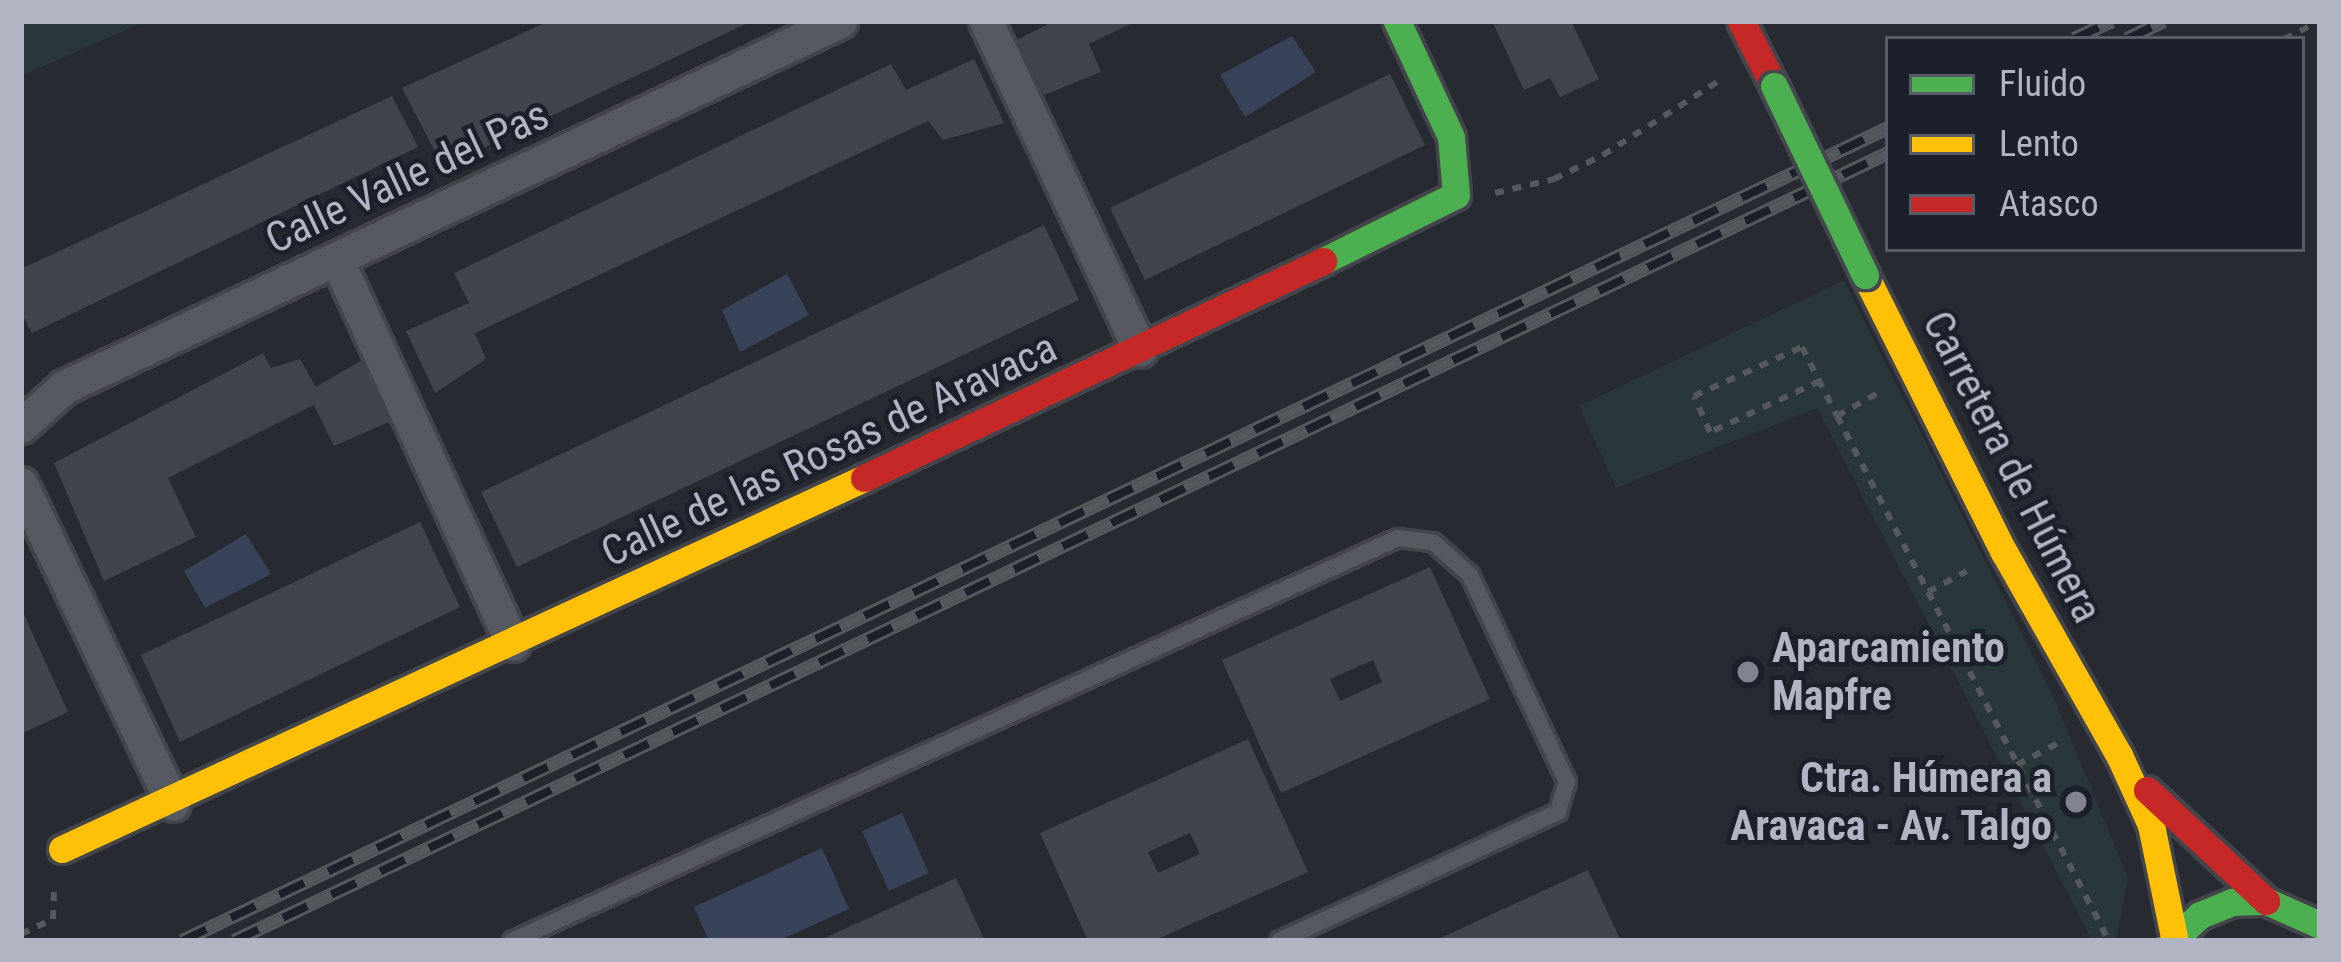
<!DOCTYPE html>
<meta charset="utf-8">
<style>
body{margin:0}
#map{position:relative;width:2341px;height:962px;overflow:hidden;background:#272a31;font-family:"Roboto Condensed",sans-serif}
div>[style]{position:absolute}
.green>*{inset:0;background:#29363a}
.water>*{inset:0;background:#384259}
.building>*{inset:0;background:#41444a}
.path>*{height:6px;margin-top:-3px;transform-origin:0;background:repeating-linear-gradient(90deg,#55585d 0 9px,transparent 0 18px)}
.roads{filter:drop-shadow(3px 0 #43454b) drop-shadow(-3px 0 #43454b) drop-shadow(0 3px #43454b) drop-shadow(0 -3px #43454b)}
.lane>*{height:16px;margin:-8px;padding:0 8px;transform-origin:8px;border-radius:8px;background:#565960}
.street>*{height:33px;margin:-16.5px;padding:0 16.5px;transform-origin:16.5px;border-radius:16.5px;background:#565960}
.fast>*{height:27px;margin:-13.5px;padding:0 13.5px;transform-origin:13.5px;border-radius:13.5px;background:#4caf50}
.slow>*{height:27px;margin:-13.5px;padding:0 13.5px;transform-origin:13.5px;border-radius:13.5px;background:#ffc107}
.jam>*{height:27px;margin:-13.5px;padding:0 13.5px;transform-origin:13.5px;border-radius:13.5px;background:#c62828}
.rail>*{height:14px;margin-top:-7px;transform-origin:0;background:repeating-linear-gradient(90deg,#1b202b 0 27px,#55585d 0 54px);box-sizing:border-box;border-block:3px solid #55585d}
.bridges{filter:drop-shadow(3px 0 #44474e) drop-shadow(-3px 0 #44474e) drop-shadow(0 3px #44474e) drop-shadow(0 -3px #44474e)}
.fast-bridge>*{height:27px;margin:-13.5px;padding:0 13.5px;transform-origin:13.5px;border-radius:13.5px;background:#4caf50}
.dots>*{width:33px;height:33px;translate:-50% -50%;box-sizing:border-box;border:6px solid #1b202b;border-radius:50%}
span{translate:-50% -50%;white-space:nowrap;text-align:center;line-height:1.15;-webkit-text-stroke:9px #1b202b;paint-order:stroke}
.street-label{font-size:42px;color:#b1b5c3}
.poi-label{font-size:42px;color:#b1b5c3;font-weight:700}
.left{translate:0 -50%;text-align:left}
.right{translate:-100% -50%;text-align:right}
.frame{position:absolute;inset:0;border:24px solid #b1b5c3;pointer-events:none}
.legend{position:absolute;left:1885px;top:36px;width:420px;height:216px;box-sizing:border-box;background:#1b202b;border:3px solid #575c68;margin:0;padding:15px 21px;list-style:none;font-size:36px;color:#b1b5c3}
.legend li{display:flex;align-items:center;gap:24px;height:60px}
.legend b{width:60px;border:3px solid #575c68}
</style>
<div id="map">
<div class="green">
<div style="clip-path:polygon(21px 21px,147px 21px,21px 76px)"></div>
<div style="clip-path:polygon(1844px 280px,2053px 696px,2128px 878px,2116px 941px,2092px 941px,1817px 408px,1616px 488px,1579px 406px)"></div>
</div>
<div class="water">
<div style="clip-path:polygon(1292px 36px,1316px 72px,1245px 117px,1220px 75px)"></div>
<div style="clip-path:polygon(787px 274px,809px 315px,740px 352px,722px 310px)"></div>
<div style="clip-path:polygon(246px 534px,271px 574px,205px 608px,184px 571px)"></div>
<div style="clip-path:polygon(902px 813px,929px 873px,889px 891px,862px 831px)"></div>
<div style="clip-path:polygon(822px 848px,849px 909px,778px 941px,709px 941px,694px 907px)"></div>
</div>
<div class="building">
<div style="clip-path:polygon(549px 21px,752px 21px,443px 167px,402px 88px)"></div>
<div style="clip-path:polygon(1054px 21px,1136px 21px,1089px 44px,1101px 72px,1044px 95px,1017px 40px)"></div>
<div style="clip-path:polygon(1492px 21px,1571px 21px,1599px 79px,1560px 97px,1550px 78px,1524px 90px)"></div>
<div style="clip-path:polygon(974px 59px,1004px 123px,943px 140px,928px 121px,475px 333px,486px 359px,435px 393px,406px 331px,469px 303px,454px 273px,891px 64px,906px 90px)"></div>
<div style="clip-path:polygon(1390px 74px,1425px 145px,1145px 280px,1110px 208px)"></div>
<div style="clip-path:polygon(392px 96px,418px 147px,32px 333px,21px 313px,21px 269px)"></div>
<div style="clip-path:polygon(1044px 225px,1079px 300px,517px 567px,481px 492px)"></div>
<div style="clip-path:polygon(263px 353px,271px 368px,300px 359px,316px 387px,364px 359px,389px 422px,334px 446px,314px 405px,168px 478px,196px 537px,104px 581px,54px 463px)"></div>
<div style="clip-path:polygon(420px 522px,460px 607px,180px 742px,141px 655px)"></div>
<div style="clip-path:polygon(evenodd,1430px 567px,1490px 699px,1281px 793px,1222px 660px,1430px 567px,1373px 660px,1382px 682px,1340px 701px,1330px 679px,1373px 660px)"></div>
<div style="clip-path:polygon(21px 608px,68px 712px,21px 734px)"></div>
<div style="clip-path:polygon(evenodd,1248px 739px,1308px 872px,1153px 941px,1088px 941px,1040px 833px,1248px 739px,1190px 833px,1200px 854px,1158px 873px,1148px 852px,1190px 833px)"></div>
<div style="clip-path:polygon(1588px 870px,1621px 941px,1434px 941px)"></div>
<div style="clip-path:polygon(956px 878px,985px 941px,818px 941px)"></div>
</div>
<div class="path">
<div style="left:2284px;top:39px;width:40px;rotate:-26.6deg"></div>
<div style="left:1495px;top:193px;width:61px;rotate:-13.3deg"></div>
<div style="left:1554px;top:179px;width:55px;rotate:-26.1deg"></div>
<div style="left:1603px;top:155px;width:141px;rotate:-32.6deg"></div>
<div style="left:1820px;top:381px;width:121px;rotate:155.1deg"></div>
<div style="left:1710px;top:432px;width:39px;rotate:-114deg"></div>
<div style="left:1694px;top:396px;width:119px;rotate:-24.4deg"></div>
<div style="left:1802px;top:347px;width:77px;rotate:63.1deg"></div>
<div style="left:1837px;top:416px;width:591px;rotate:62.61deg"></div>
<div style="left:1837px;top:416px;width:47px;rotate:-29.3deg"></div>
<div style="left:1928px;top:592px;width:44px;rotate:-28.3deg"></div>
<div style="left:2017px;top:765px;width:51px;rotate:-28.1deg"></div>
<div style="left:21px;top:934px;width:35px;rotate:-25deg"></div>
<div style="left:53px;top:919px;width:33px;rotate:-88deg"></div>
</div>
<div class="roads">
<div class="lane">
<div style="left:512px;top:941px;width:973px;rotate:-24.46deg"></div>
<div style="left:1398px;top:538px;width:35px;rotate:7deg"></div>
<div style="left:1433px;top:542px;width:50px;rotate:41.7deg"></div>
<div style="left:1470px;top:575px;width:229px;rotate:64.9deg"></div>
<div style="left:1567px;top:782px;width:31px;rotate:107deg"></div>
<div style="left:1558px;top:812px;width:307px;rotate:155.2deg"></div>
</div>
<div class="street">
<div style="left:986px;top:21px;width:363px;rotate:64.9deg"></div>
<div style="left:337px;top:260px;width:422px;rotate:65.4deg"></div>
<div style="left:21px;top:426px;width:58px;rotate:-42.2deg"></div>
<div style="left:64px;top:387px;width:858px;rotate:-25.25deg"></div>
<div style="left:21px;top:484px;width:354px;rotate:64.6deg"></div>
</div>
<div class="fast">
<div style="left:1323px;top:261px;width:148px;rotate:-26.4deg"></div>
<div style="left:1456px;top:195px;width:58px;rotate:-94.9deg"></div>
<div style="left:1451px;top:137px;width:128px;rotate:-115deg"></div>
<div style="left:2172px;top:941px;width:38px;rotate:-43deg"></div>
<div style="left:2200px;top:915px;width:35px;rotate:-22deg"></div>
<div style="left:2232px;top:902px;width:34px;rotate:-2deg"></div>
<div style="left:2266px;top:901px;width:59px;rotate:24deg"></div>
</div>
<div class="slow">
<div style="left:1865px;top:275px;width:310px;rotate:63.4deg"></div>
<div style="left:2004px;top:552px;width:233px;rotate:60.5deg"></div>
<div style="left:2119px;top:755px;width:77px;rotate:65.4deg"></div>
<div style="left:2151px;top:825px;width:114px;rotate:78.4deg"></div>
<div style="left:62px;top:849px;width:884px;rotate:-24.82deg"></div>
</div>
<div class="jam">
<div style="left:1741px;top:21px;width:73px;rotate:63.1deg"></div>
<div style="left:864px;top:478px;width:508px;rotate:-25.3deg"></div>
<div style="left:2147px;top:790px;width:163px;rotate:43deg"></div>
</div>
</div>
<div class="rail">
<div style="left:2074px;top:39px;width:42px;rotate:-25.3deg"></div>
<div style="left:2127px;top:39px;width:41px;rotate:-25.9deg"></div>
<div style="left:182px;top:941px;width:1890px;rotate:-25.48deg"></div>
<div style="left:234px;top:941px;width:1832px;rotate:-25.47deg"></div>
</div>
<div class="bridges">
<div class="fast-bridge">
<div style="left:1774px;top:86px;width:210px;rotate:64.3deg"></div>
</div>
</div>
<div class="dots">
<div style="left:1748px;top:672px;background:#818490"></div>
<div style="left:2076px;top:802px;background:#818490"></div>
</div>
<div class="street-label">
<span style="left:407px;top:177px;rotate:-25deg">Calle Valle del Pas</span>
<span style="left:829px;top:450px;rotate:-25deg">Calle de las Rosas de Aravaca</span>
<span style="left:2012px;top:467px;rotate:63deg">Carretera de Húmera</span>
</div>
<div class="poi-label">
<span class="left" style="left:1772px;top:672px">Aparcamiento<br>Mapfre</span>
<span class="right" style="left:2052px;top:802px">Ctra. Húmera a<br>Aravaca - Av. Talgo</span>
</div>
<div class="frame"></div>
<ul class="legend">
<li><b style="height:15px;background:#4caf50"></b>Fluido</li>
<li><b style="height:15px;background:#ffc107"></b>Lento</li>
<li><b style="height:15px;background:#c62828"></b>Atasco</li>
</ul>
</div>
